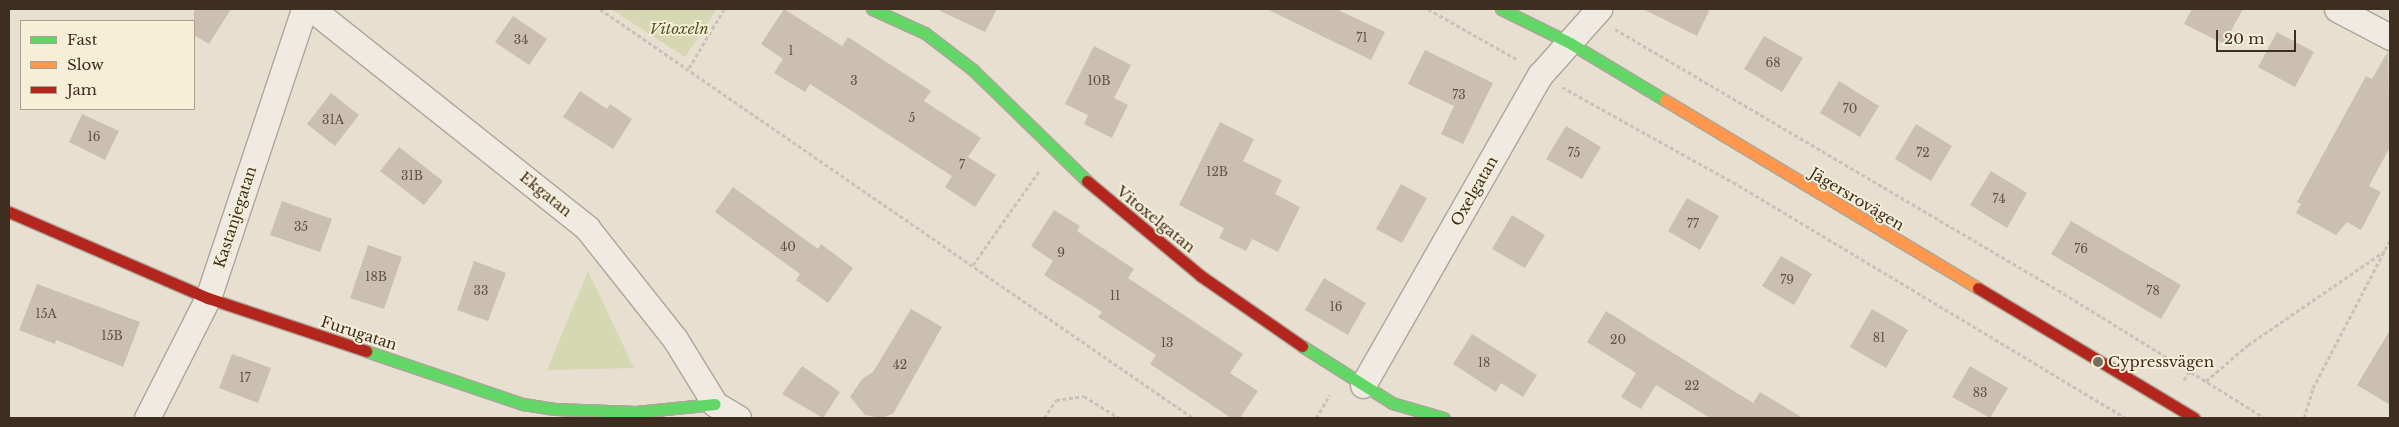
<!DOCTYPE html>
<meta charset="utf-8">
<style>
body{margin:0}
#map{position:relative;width:2399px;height:427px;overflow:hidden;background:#e7e0d1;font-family:"Libre Baskerville",serif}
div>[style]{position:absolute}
.green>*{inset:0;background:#d6d7b3}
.building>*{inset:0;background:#cbbfb2}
.path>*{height:3px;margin-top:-1.5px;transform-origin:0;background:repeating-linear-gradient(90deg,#c8c2b9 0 4px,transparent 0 6.5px)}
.roads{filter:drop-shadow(1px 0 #ada599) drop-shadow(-1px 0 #ada599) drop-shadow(0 1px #ada599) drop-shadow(0 -1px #ada599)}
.street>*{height:25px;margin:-12.5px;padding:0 12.5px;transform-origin:12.5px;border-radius:12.5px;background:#efebe3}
.fast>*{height:11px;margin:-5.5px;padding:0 5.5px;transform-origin:5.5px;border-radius:5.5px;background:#63d668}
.slow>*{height:11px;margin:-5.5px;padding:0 5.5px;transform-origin:5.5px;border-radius:5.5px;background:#ff974d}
.jam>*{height:11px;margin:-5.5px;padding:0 5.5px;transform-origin:5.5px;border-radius:5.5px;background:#b3261e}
.dots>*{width:14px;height:14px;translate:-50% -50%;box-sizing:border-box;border:2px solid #f7eed8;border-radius:50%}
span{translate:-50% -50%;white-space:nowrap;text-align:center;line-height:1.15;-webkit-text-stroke:4px #f7eed8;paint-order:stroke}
.number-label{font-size:12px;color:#605244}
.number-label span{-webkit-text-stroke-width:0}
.park-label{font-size:15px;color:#4d5a26;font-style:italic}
.street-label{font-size:15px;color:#3d2e20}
.poi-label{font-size:15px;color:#3d2e20}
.left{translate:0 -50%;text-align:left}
.frame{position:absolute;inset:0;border:10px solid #3d2e20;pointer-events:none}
.legend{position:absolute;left:20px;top:20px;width:175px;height:90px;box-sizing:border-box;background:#f7eed8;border:1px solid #ada18e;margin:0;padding:6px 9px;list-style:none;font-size:15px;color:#3d2e20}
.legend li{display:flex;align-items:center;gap:10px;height:25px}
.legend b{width:25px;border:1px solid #ada18e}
.scale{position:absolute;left:2216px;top:30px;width:80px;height:22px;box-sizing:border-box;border:2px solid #3d2e20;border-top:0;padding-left:6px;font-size:15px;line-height:18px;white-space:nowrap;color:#3d2e20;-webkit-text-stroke:4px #f7eed8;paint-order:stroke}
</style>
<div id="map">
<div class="green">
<div style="clip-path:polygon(611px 9px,717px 9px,685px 57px)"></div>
<div style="clip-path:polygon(588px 271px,634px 368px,547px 370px)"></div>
</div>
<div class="building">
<div style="clip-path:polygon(194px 9px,231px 9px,209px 44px,194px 35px)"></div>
<div style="clip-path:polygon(784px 9px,842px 46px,848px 37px,931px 91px,924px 101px,981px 138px,968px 157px,996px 175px,975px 207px,945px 187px,952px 176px,810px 84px,805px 92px,774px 73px,783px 59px,761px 44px)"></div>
<div style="clip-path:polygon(936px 9px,997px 9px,985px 32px)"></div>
<div style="clip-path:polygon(1267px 9px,1336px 9px,1385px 32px,1371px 60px)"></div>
<div style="clip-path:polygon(1643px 9px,1710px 9px,1697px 36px)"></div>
<div style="clip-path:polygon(2192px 9px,2243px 9px,2224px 44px,2184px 24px)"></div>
<div style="clip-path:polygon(513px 16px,547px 39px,529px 65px,495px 42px)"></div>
<div style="clip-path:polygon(2277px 32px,2314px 52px,2295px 87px,2258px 67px)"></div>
<div style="clip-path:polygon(1764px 36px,1803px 58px,1782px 92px,1744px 69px)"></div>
<div style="clip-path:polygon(1094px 46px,1131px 65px,1114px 98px,1128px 105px,1112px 138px,1084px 124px,1088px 115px,1065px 104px)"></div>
<div style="clip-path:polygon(1425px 50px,1493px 83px,1463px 144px,1441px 134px,1454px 106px,1408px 84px)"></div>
<div style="clip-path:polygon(2388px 51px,2390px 147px,2369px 186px,2381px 192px,2361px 230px,2347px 222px,2336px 235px,2296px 213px,2301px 204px,2297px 202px,2366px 76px,2372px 79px)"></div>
<div style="clip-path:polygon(1839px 81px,1879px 106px,1860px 137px,1820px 113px)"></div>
<div style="clip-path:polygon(580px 91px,607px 109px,610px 104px,632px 119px,613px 149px,563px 117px)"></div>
<div style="clip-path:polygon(331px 93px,359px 115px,335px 146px,307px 124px)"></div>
<div style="clip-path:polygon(82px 114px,119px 131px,105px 160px,69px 142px)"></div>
<div style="clip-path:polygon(1220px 122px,1254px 139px,1243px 161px,1282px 180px,1275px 194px,1300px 207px,1278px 252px,1252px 239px,1246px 251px,1219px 238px,1224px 228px,1179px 205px)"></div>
<div style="clip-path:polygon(1916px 124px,1952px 146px,1931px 181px,1895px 159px)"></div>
<div style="clip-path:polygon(1566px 126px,1601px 147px,1582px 179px,1546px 159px)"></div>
<div style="clip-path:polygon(399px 147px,443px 181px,424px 205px,380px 171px)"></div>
<div style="clip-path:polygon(1991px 171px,2027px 193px,2007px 228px,1970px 205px)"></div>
<div style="clip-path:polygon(1401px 184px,1427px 198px,1402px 243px,1376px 229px)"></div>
<div style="clip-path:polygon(733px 187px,818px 249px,821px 244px,853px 268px,828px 303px,796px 280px,800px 274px,715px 212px)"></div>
<div style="clip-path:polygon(1687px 198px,1719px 216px,1700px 250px,1668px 231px)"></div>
<div style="clip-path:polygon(282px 201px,332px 219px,320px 252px,270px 235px)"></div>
<div style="clip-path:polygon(1054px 210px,1080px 226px,1077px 231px,1134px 269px,1128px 278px,1243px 354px,1230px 373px,1258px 391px,1240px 418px,1231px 418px,1150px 364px,1156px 355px,1098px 317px,1102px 312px,1044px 275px,1053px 261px,1031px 246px)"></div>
<div style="clip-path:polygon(1512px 215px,1545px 235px,1525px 268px,1492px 249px)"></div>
<div style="clip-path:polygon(2071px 221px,2181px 285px,2161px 319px,2051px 254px)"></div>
<div style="clip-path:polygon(368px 245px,402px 257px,384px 309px,350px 298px)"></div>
<div style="clip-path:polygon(1781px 256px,1812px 274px,1794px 305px,1762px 286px)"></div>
<div style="clip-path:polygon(474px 261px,506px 273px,488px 321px,457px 310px)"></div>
<div style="clip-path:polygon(1324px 278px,1366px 303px,1348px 335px,1305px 310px)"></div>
<div style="clip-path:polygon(37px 284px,140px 322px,123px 367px,56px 340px,55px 344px,19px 330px)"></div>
<div style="clip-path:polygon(911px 309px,942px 327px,893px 414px,881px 418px,865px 415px,850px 397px,862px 379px,873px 372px)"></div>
<div style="clip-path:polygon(1872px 309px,1908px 330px,1886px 368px,1850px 347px)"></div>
<div style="clip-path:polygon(1606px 311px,1753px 403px,1760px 392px,1803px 418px,1710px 418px,1656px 385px,1641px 409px,1621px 397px,1636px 373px,1587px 342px)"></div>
<div style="clip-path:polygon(2390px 330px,2390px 405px,2357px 385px)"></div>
<div style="clip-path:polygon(1472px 334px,1537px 375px,1523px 397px,1501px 383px,1496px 392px,1453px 364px)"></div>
<div style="clip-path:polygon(232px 354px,271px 368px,258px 403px,219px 388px)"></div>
<div style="clip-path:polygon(802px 366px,840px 392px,823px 418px,782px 394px)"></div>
<div style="clip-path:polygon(1970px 366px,2008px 388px,1990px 418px,1952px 397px)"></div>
</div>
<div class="path">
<div style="left:600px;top:9px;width:720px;rotate:34.59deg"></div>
<div style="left:1428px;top:9px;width:103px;rotate:29.5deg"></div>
<div style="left:1615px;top:29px;width:514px;rotate:30.51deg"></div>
<div style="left:2058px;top:290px;width:243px;rotate:31.7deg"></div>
<div style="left:689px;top:68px;width:69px;rotate:-59.3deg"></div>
<div style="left:1562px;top:87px;width:196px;rotate:29.1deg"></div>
<div style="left:1733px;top:182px;width:458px;rotate:31deg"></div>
<div style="left:973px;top:265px;width:115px;rotate:-54.9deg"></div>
<div style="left:2184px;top:380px;width:20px;rotate:-60deg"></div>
<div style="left:2206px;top:381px;width:55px;rotate:-40.6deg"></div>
<div style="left:2248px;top:345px;width:166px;rotate:-34.5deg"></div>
<div style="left:1044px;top:418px;width:22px;rotate:-56deg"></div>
<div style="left:1056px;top:400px;width:28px;rotate:-8deg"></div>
<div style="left:1084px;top:396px;width:41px;rotate:32.2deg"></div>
<div style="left:1316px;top:418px;width:27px;rotate:-59deg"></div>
<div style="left:2304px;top:418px;width:31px;rotate:-73deg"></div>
<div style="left:2313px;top:388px;width:167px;rotate:-62.5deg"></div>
</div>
<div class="roads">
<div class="street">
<div style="left:312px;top:9px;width:352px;rotate:38.5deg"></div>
<div style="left:587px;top:228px;width:142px;rotate:51.6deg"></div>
<div style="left:675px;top:339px;width:76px;rotate:58.4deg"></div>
<div style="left:715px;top:404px;width:27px;rotate:31deg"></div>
<div style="left:2337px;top:9px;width:60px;rotate:27.8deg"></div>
<div style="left:1363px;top:385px;width:357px;rotate:-60.3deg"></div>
<div style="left:1540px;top:75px;width:89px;rotate:-48.2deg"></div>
<div style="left:147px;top:418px;width:135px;rotate:-63.1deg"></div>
<div style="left:208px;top:298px;width:305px;rotate:-71.6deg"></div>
</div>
<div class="fast">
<div style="left:872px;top:9px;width:58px;rotate:24.4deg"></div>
<div style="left:925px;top:33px;width:61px;rotate:37.6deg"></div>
<div style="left:973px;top:70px;width:159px;rotate:44.2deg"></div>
<div style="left:1501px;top:9px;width:77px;rotate:26.2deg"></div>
<div style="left:1570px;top:43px;width:111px;rotate:31deg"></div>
<div style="left:1302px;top:346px;width:107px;rotate:32.3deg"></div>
<div style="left:1392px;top:403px;width:54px;rotate:16.1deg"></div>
<div style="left:366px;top:351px;width:166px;rotate:18.7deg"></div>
<div style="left:523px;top:404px;width:32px;rotate:9deg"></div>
<div style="left:555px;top:409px;width:81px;rotate:2.1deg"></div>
<div style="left:636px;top:412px;width:79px;rotate:-5.8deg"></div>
</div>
<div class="slow">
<div style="left:1665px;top:100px;width:365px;rotate:31deg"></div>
</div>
<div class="jam">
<div style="left:1087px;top:181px;width:148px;rotate:39.8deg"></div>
<div style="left:1201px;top:276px;width:123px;rotate:34.7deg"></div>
<div style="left:9px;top:212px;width:217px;rotate:23.4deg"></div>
<div style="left:208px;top:298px;width:167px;rotate:18.5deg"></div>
<div style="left:1978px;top:288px;width:252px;rotate:31deg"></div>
</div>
</div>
<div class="dots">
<div style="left:2098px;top:362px;background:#786c5e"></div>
</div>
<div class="number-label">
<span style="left:1362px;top:38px">71</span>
<span style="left:521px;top:40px">34</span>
<span style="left:791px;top:51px">1</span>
<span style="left:1773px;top:63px">68</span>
<span style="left:854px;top:81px">3</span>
<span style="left:1099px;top:81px">10B</span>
<span style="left:1459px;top:95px">73</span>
<span style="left:1850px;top:109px">70</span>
<span style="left:912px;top:118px">5</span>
<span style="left:333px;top:120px">31A</span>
<span style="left:94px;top:137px">16</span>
<span style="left:1574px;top:153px">75</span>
<span style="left:1923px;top:153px">72</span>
<span style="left:962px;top:165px">7</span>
<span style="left:1217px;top:172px">12B</span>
<span style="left:412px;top:176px">31B</span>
<span style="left:1999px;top:199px">74</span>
<span style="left:1693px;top:224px">77</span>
<span style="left:301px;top:227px">35</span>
<span style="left:788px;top:247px">40</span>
<span style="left:2081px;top:249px">76</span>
<span style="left:1061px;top:253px">9</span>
<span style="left:376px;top:277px">18B</span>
<span style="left:1787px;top:280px">79</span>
<span style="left:481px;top:291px">33</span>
<span style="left:2153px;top:291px">78</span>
<span style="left:1115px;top:296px">11</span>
<span style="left:1336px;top:307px">16</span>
<span style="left:46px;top:314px">15A</span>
<span style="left:112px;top:336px">15B</span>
<span style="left:1879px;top:338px">81</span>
<span style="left:1618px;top:340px">20</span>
<span style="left:1167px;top:343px">13</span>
<span style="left:1484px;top:363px">18</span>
<span style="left:900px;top:365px">42</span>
<span style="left:245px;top:378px">17</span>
<span style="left:1692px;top:386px">22</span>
<span style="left:1980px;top:393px">83</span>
</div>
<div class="park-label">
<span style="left:679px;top:29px">Vitoxeln</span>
</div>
<div class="street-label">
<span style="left:1474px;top:191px;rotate:-60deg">Oxelgatan</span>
<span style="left:546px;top:194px;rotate:39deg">Ekgatan</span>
<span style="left:1857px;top:199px;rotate:31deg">Jägersrovägen</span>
<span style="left:235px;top:217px;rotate:-72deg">Kastanjegatan</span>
<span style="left:1156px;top:219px;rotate:39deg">Vitoxelgatan</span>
<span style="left:359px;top:333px;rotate:18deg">Furugatan</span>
</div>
<div class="poi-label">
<span class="left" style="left:2108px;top:362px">Cypressvägen</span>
</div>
<div class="frame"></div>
<ul class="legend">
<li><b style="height:6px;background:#63d668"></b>Fast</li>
<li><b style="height:6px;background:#ff974d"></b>Slow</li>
<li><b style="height:6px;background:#b3261e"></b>Jam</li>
</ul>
<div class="scale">20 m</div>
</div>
